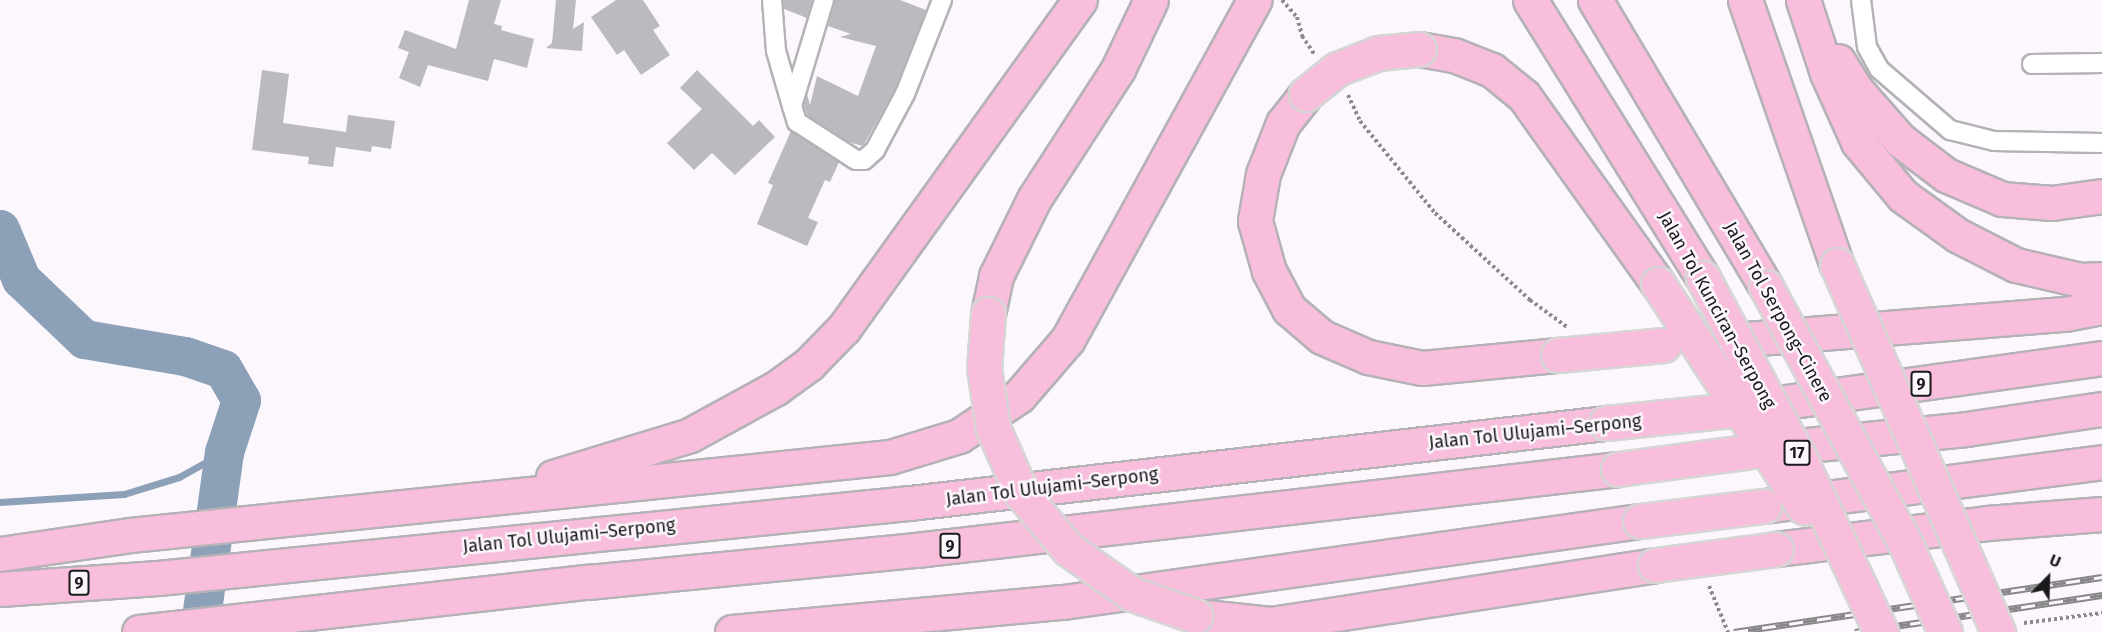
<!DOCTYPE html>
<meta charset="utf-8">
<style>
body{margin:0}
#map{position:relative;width:2102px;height:632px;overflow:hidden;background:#fbf7fc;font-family:"Fira Sans",sans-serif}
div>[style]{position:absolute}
.stream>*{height:7px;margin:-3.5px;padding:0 3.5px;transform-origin:3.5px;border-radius:3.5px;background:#8ca0b8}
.river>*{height:39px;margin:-19.5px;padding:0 19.5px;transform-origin:19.5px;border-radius:19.5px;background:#8ca0b8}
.building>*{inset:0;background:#bababf}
.path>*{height:4px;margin-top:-2px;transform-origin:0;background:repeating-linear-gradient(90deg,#8b898c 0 3px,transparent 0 6px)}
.roads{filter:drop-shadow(2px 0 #b5b2b7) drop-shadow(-2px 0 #b5b2b7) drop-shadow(0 2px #b5b2b7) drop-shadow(0 -2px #b5b2b7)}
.minor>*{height:18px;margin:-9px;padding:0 9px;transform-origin:9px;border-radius:9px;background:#fff}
.motorway>*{height:33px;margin:-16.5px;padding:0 16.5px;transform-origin:16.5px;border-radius:16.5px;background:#f8bedc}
.rail>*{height:7px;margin-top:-3.5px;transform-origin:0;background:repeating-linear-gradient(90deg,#fbf7fc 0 14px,#888689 0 28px);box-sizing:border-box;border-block:2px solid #888689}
.bridges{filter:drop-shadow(2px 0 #d6d6d6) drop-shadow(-2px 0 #d6d6d6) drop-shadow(0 2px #d6d6d6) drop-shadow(0 -2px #d6d6d6)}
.motorway-bridge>*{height:33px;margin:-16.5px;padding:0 16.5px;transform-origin:16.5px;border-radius:16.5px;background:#f8bedc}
span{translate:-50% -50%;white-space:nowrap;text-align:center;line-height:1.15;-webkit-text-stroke:5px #fbf7fc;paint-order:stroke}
.shield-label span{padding:2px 4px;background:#fbf7fc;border:2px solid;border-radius:4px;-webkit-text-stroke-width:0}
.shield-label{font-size:16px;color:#1a191b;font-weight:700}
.street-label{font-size:18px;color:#1a191b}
.north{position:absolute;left:2018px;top:548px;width:60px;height:60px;-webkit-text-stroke:4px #fbf7fc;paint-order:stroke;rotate:23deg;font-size:16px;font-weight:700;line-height:24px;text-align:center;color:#1a191b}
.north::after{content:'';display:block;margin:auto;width:21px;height:27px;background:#1a191b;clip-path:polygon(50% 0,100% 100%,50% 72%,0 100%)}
</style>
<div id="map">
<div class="stream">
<div style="left:0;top:502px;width:124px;rotate:-3.7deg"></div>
<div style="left:124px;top:494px;width:58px;rotate:-17.2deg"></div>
<div style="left:179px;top:477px;width:51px;rotate:-29.1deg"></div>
</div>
<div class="river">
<div style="left:0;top:229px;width:54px;rotate:67.2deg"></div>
<div style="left:21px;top:279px;width:87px;rotate:43.6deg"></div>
<div style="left:84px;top:339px;width:102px;rotate:9.6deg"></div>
<div style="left:185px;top:356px;width:40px;rotate:18.9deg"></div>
<div style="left:223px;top:369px;width:36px;rotate:60deg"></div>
<div style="left:241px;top:400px;width:55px;rotate:108.1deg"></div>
<div style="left:224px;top:452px;width:182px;rotate:97.9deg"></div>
</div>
<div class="building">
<div style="clip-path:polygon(469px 0,501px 0,494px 24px,502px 26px,501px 30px,534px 39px,527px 68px,494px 59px,488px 81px,428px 65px,420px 87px,399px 78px,409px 52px,398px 48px,405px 30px,456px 49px)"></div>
<div style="clip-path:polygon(556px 0,576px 0,573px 29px,584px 22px,582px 51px,546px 48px,552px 43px)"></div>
<div style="clip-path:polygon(616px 0,643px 0,660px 26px,653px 30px,670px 55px,641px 75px,624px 50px,617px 55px,591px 17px)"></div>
<div style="clip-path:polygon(783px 0,812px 0,807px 18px,784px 9px)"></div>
<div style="clip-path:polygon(835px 0,900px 0,926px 10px,895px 89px,863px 146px,848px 142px,807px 115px,804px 106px,807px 94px,810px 105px,817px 76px,858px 96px,876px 46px,840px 37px,851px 34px,828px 26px)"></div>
<div style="clip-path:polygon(262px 70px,289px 74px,283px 123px,346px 132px,348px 115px,395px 121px,391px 149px,372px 146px,371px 152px,336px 147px,333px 167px,308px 164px,309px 157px,252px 150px)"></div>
<div style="clip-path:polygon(697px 70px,753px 126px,759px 120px,775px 137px,735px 175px,712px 153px,694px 170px,667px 143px,702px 109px,680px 88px)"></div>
<div style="clip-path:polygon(791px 131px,839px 162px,830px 182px,825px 180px,808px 218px,818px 222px,807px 246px,757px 224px,773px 185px,768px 183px)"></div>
</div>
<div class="path">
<div style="left:1282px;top:0;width:23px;rotate:49deg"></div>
<div style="left:1297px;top:17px;width:20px;rotate:75deg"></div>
<div style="left:1302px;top:36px;width:23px;rotate:56deg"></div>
<div style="left:1348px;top:95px;width:29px;rotate:65deg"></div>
<div style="left:1360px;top:121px;width:119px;rotate:50.8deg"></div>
<div style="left:1435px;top:213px;width:129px;rotate:42.5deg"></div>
<div style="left:1530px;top:300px;width:46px;rotate:36.1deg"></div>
<div style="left:1709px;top:586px;width:50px;rotate:67.6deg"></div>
<div style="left:2024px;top:623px;width:79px;rotate:-7.3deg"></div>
</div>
<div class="roads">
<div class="minor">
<div style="left:772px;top:0;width:51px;rotate:85.5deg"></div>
<div style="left:776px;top:51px;width:57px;rotate:73.8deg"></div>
<div style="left:824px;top:0;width:111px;rotate:106.8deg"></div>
<div style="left:792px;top:106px;width:17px;rotate:73deg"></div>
<div style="left:797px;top:122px;width:70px;rotate:32.8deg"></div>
<div style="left:856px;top:160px;width:8px"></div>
<div style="left:864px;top:160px;width:15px;rotate:-42deg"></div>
<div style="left:875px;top:150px;width:64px;rotate:-61.8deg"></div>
<div style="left:905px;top:94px;width:101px;rotate:-68.5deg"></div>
<div style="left:1861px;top:0;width:47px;rotate:82.7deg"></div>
<div style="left:1867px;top:47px;width:25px;rotate:61deg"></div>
<div style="left:1879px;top:69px;width:94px;rotate:40.7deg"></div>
<div style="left:1950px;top:130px;width:45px;rotate:14deg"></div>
<div style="left:1994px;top:141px;width:108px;rotate:1.1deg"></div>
<div style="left:2032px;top:64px;width:70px;rotate:-0.8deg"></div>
</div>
<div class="motorway">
<div style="left:1530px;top:0;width:327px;rotate:58.1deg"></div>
<div style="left:1595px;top:0;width:334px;rotate:59.2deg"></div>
<div style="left:1745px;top:0;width:281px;rotate:70.9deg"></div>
<div style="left:1803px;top:0;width:77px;rotate:71.8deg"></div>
<div style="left:1827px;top:73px;width:76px;rotate:65.8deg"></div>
<div style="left:1858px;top:142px;width:70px;rotate:50.2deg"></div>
<div style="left:1903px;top:196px;width:67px;rotate:35.8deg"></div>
<div style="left:1957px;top:235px;width:66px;rotate:27deg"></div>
<div style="left:2016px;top:265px;width:67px;rotate:13deg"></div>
<div style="left:2081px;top:280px;width:21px;rotate:-3deg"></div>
<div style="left:1419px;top:49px;width:36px;rotate:10deg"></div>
<div style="left:1454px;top:55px;width:41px;rotate:21.5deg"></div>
<div style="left:1492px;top:70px;width:41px;rotate:39.1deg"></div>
<div style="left:1524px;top:96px;width:231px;rotate:54.5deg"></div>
<div style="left:1838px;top:61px;width:36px;rotate:58deg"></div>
<div style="left:1857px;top:91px;width:65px;rotate:48.7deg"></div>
<div style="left:1900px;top:140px;width:58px;rotate:37.3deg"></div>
<div style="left:1946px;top:175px;width:61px;rotate:23.2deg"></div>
<div style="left:2002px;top:199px;width:50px;rotate:4.6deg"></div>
<div style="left:2052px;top:203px;width:50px;rotate:-8deg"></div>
<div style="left:1306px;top:94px;width:37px;rotate:128deg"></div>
<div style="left:1283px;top:123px;width:55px;rotate:111.4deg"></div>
<div style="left:1263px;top:174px;width:48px;rotate:99.7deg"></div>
<div style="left:1255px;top:221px;width:52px;rotate:74.4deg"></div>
<div style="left:1269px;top:271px;width:43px;rotate:62.2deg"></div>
<div style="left:1289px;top:309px;width:43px;rotate:40.3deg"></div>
<div style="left:1322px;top:337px;width:50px;rotate:23.5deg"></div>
<div style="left:1368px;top:357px;width:55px;rotate:11.5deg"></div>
<div style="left:1422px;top:368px;width:137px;rotate:-5.5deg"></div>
<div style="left:988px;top:314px;width:39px;rotate:-78deg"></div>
<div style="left:996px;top:276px;width:86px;rotate:-63.7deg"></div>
<div style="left:1034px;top:199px;width:155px;rotate:-57.1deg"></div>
<div style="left:1118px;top:69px;width:76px;rotate:-64.4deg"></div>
<div style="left:1708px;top:342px;width:358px;rotate:-4.5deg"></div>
<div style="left:2065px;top:314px;width:38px;rotate:-11deg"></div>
<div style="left:1742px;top:408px;width:363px;rotate:-7.9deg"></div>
<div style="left:1767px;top:449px;width:200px;rotate:-5.7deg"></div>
<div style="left:1966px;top:429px;width:137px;rotate:-8.4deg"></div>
<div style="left:553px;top:477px;width:143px;rotate:-17deg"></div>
<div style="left:690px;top:435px;width:98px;rotate:-28.7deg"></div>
<div style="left:776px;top:388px;width:41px;rotate:-36deg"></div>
<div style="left:809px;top:364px;width:50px;rotate:-45.8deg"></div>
<div style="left:844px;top:328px;width:404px;rotate:-54.3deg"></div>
<div style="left:1764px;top:506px;width:341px;rotate:-7.4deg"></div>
<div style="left:1776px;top:549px;width:213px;rotate:-7deg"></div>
<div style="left:1987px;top:523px;width:115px;rotate:-4.5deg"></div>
<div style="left:0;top:554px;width:131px;rotate:-8.3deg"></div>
<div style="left:130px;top:535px;width:764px;rotate:-5.86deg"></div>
<div style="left:890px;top:457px;width:72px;rotate:-16.9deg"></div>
<div style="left:959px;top:436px;width:72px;rotate:-33.7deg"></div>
<div style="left:1019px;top:396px;width:75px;rotate:-49.3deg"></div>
<div style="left:1068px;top:339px;width:387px;rotate:-61.2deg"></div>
<div style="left:0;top:589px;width:158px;rotate:-4deg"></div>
<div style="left:158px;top:578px;width:756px;rotate:-5.7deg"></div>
<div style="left:910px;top:503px;width:701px;rotate:-6.56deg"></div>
<div style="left:1195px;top:616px;width:76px;rotate:6deg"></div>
<div style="left:1271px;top:624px;width:389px;rotate:-8.7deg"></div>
<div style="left:139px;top:632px;width:452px;rotate:-6.4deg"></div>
<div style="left:588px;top:582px;width:330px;rotate:-5.6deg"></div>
<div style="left:916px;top:550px;width:707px;rotate:-6.58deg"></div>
<div style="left:732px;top:632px;width:332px;rotate:-5.2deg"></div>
<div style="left:1063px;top:602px;width:583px;rotate:-7.99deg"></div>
</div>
</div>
<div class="rail">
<div style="left:1734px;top:632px;width:372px;rotate:-8.5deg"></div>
<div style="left:1855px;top:632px;width:250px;rotate:-8.5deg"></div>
</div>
<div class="bridges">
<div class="motorway-bridge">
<div style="left:1306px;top:94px;width:40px;rotate:-39deg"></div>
<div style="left:1337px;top:69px;width:44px;rotate:-21.3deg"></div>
<div style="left:1378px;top:53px;width:41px;rotate:-5.6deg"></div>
<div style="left:1837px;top:265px;width:401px;rotate:66.3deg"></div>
<div style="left:1703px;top:278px;width:205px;rotate:61.8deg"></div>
<div style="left:1800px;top:459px;width:191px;rotate:64.9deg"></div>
<div style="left:1658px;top:284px;width:267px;rotate:56.8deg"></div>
<div style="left:1766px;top:287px;width:294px;rotate:61.5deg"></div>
<div style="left:1906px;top:545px;width:95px;rotate:65.9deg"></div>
<div style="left:988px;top:314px;width:54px;rotate:94.2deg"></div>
<div style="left:984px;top:368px;width:61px;rotate:81.5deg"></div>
<div style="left:993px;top:428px;width:72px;rotate:66.3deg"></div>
<div style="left:1022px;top:494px;width:72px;rotate:50.1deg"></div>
<div style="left:1068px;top:549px;width:78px;rotate:35.1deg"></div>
<div style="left:1132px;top:594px;width:67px;rotate:19.2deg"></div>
<div style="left:1558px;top:355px;width:106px;rotate:-5.4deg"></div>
<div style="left:1606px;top:423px;width:136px;rotate:-5.9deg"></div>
<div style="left:1618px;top:469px;width:150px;rotate:-7.6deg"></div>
<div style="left:1640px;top:521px;width:125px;rotate:-6.9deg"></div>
<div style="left:1655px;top:565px;width:122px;rotate:-7.5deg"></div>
</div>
</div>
<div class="shield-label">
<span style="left:1921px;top:384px">9</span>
<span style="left:1797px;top:453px">17</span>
<span style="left:950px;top:546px">9</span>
<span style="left:79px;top:583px">9</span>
</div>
<div class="street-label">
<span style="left:1717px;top:310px;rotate:61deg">Jalan Tol Kunciran–Serpong</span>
<span style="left:1778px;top:312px;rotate:61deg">Jalan Tol Serpong–Cinere</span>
<span style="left:1535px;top:432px;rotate:-6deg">Jalan Tol Ulujami–Serpong</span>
<span style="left:1052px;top:487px;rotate:-7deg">Jalan Tol Ulujami–Serpong</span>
<span style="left:569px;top:536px;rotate:-6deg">Jalan Tol Ulujami–Serpong</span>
</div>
<div class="north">U</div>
</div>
